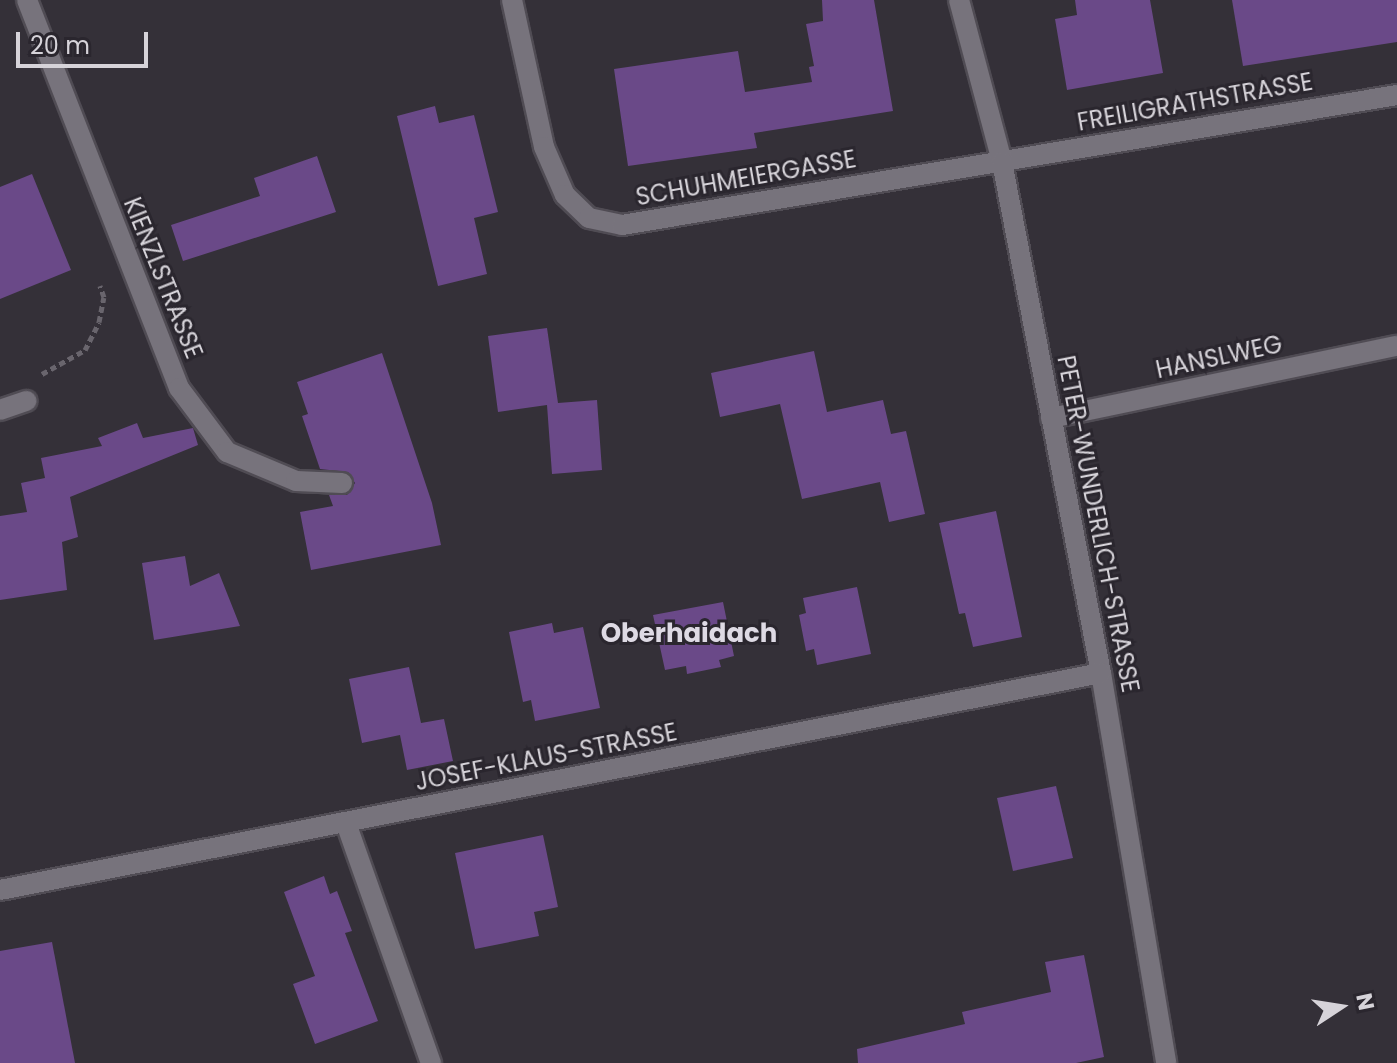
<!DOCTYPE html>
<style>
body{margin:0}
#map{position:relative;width:1397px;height:1063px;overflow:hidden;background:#343038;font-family:Poppins,sans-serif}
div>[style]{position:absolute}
.building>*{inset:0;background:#6a4988}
.path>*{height:5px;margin-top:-2.5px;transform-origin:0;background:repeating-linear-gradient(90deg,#69656d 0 6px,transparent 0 10px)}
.roads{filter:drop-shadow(2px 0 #504c54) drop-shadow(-2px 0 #504c54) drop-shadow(0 2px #504c54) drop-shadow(0 -2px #504c54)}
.lane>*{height:20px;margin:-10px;padding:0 10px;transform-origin:10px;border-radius:10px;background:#77737c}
.street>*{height:20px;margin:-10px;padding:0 10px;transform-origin:10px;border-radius:10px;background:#77737c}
span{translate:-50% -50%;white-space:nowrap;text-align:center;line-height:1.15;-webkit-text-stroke:6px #2a262e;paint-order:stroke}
.street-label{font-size:24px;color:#d6d3d9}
.neighbourhood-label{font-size:26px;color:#dedae4;font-weight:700}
.north{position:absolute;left:1301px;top:967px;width:80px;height:80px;-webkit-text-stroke:6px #2a262e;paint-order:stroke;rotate:78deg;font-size:22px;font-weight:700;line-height:32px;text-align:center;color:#d6d3d9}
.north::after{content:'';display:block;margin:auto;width:28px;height:36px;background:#d6d3d9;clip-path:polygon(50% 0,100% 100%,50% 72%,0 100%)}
.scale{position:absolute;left:16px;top:32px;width:132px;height:36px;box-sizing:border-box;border:4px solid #d6d3d9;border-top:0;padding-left:10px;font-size:24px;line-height:28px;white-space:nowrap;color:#d6d3d9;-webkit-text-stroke:6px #2a262e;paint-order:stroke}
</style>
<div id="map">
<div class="building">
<div style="clip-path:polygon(822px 0,874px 0,893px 111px,754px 133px,757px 148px,628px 166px,614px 69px,738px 51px,745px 92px,812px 82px,809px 67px,814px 66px,806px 24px,823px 21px)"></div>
<div style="clip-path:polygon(1075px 0,1150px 0,1163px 73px,1067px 90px,1055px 19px,1077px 15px)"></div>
<div style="clip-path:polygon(1232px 0,1397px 0,1397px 42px,1243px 66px)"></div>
<div style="clip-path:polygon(435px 106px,439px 123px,474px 115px,498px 212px,474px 218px,487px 274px,438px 286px,397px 116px)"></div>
<div style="clip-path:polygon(317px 156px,336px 212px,183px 261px,171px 225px,260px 196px,254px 178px)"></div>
<div style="clip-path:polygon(32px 174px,71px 270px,0 299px,0 187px)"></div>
<div style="clip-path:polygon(547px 328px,558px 403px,597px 400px,602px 470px,552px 474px,547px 405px,498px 412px,488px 336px)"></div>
<div style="clip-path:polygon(814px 351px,827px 412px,883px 400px,891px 434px,906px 431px,925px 514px,889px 522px,880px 482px,802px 499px,780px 404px,720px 417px,711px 373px)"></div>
<div style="clip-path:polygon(382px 353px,432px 503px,441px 545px,311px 570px,300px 512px,333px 506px,329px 495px,347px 495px,355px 483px,348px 472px,320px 469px,302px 416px,308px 414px,297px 382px)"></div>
<div style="clip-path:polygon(137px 423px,143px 438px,193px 428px,198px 445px,70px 497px,78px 537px,62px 542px,67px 590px,0 600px,0 516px,27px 512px,21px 483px,45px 478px,41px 458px,102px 446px,98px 438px)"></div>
<div style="clip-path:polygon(996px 511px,1022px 637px,973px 647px,965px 613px,959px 614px,939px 523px)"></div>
<div style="clip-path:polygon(185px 556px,190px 586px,219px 573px,240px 626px,154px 640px,142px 563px)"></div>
<div style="clip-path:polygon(857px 587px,871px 654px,817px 665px,814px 649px,806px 651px,799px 615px,806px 613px,803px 598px)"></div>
<div style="clip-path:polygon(723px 602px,734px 656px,719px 660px,721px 667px,687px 674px,686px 666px,665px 670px,653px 615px)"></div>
<div style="clip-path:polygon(552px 623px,554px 633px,583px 627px,600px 708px,535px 721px,531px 700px,523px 702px,509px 632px)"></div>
<div style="clip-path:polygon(409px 667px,421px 723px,444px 719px,453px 761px,407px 770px,400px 735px,362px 743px,349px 679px)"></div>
<div style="clip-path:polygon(1056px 786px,1073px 858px,1013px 871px,997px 798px)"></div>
<div style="clip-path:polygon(543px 835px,558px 907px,534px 912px,539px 936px,475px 949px,455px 853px)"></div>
<div style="clip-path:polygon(324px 876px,330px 894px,337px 891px,352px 931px,345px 933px,378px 1021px,315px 1044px,293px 984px,315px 976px,284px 892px)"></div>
<div style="clip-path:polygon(52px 942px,75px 1063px,0 1063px,0 951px)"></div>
<div style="clip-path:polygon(1084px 955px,1104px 1057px,1076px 1063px,858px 1063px,857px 1049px,965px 1024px,962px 1012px,1051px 992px,1045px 962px)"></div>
</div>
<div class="path">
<div style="left:42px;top:374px;width:49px;rotate:-29.2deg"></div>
<div style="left:85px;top:350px;width:31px;rotate:-63deg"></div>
<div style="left:99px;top:322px;width:25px;rotate:-79deg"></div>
<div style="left:104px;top:297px;width:12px;rotate:-110deg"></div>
</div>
<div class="roads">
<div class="lane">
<div style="left:1051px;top:418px;width:353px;rotate:-11.8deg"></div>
</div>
<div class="street">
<div style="left:27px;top:0;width:417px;rotate:68.6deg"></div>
<div style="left:179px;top:388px;width:80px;rotate:53.1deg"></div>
<div style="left:227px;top:452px;width:75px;rotate:22.8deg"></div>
<div style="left:296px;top:481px;width:46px;rotate:2.5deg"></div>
<div style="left:512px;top:0;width:150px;rotate:77.7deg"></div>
<div style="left:544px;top:147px;width:52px;rotate:66.4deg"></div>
<div style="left:565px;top:195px;width:33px;rotate:44deg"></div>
<div style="left:589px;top:218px;width:34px;rotate:12deg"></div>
<div style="left:622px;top:225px;width:786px;rotate:-9.52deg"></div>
<div style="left:959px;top:0;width:168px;rotate:75.1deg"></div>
<div style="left:1002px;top:162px;width:521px;rotate:79.04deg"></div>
<div style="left:1101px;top:673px;width:395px;rotate:80.5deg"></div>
<div style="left:0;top:410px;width:28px;rotate:-19deg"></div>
<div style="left:346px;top:823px;width:255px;rotate:70.5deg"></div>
<div style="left:0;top:890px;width:1122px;rotate:-11.15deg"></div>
</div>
</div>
<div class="street-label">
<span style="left:1195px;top:102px;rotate:-10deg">FREILIGRATHSTRASSE</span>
<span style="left:746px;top:178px;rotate:-10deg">SCHUHMEIERGASSE</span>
<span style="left:163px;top:278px;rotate:68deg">KIENZLSTRASSE</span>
<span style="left:1219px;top:357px;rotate:-12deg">HANSLWEG</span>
<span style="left:1098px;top:524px;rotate:79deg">PETER-WUNDERLICH-STRASSE</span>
<span style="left:546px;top:757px;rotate:-11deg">JOSEF-KLAUS-STRASSE</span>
</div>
<div class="neighbourhood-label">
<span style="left:689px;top:634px">Oberhaidach</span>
</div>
<div class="north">N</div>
<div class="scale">20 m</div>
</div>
